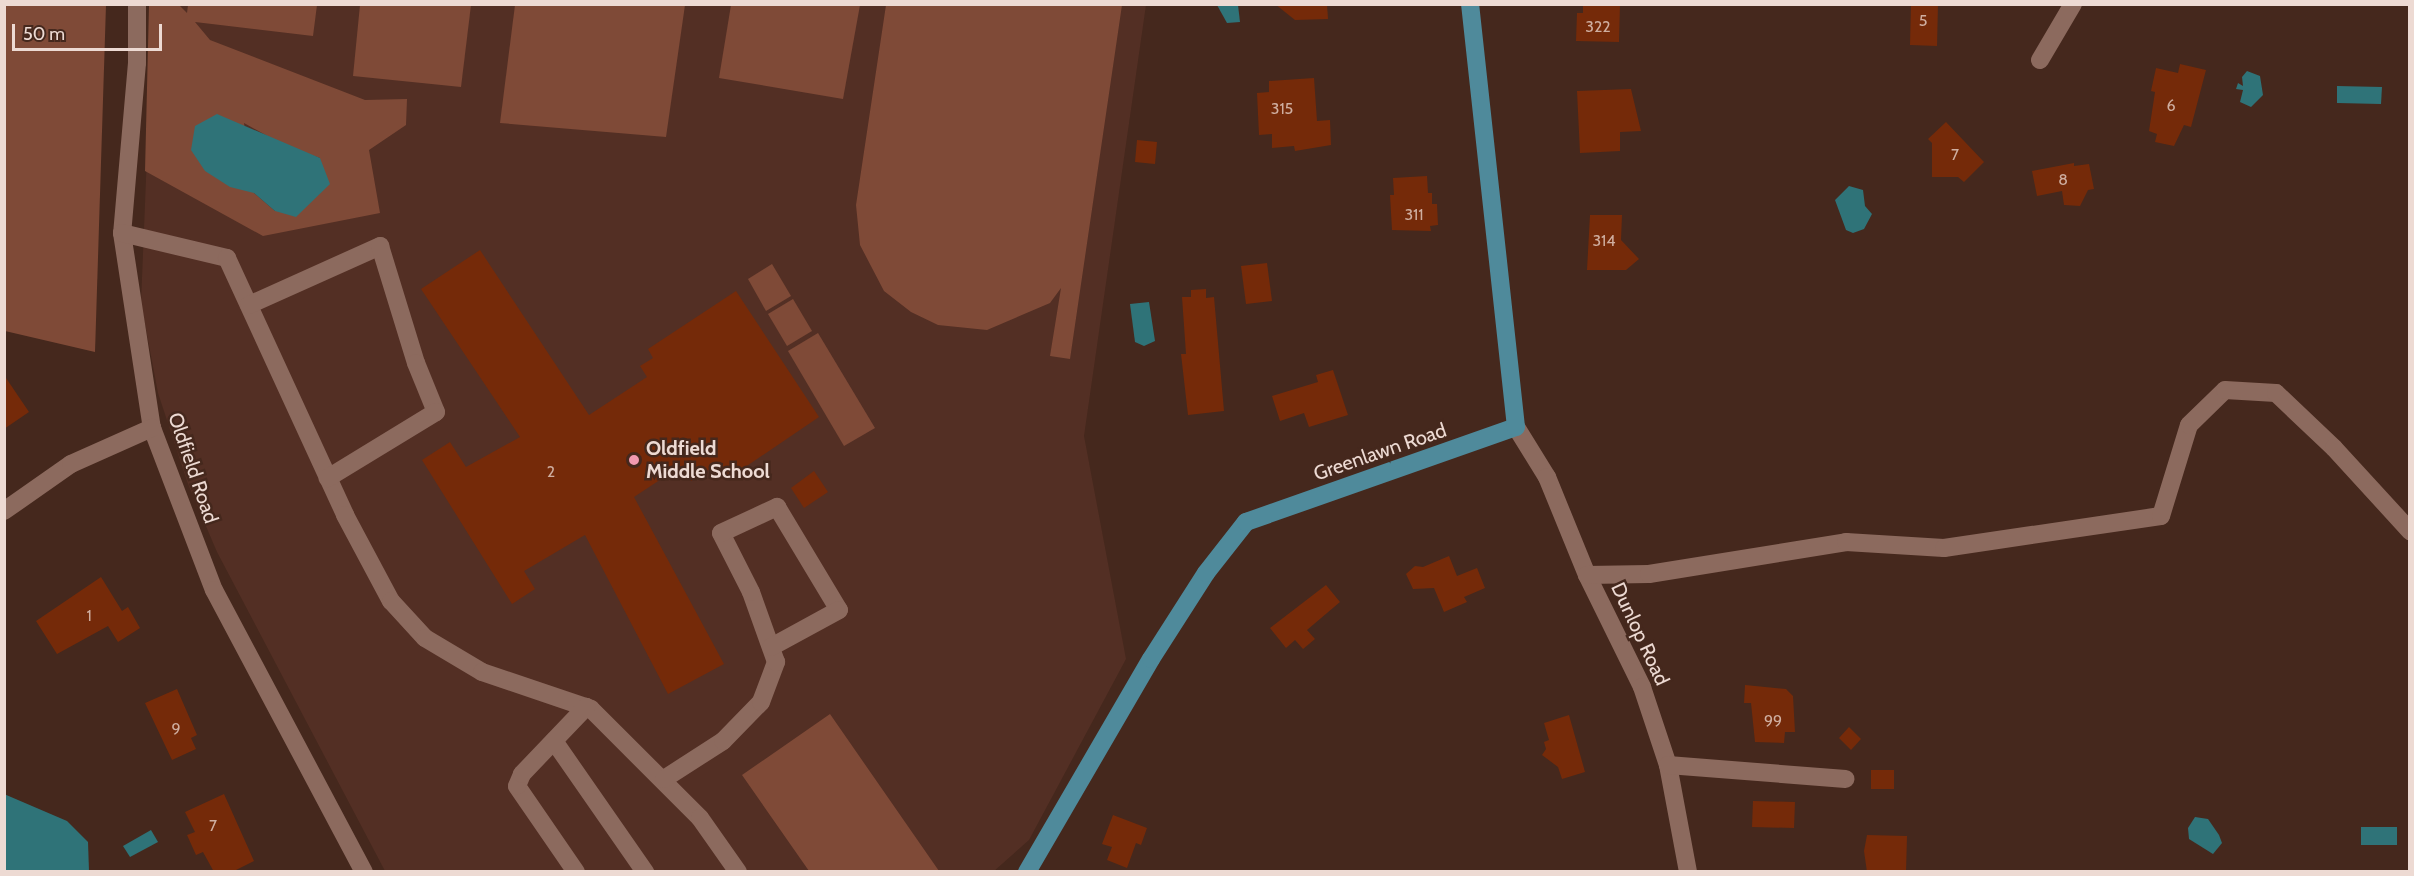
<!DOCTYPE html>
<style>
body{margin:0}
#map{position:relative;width:2414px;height:876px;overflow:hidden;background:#45281d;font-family:Cabin,sans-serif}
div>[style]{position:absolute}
.built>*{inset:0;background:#532f24}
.green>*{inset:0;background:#7f4a37}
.water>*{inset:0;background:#2f7378}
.building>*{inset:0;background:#752a09}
.minor>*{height:18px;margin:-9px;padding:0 9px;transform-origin:9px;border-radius:9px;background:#8c6a5e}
.major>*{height:18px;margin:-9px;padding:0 9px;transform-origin:9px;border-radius:9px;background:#4f8a9b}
.dots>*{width:16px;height:16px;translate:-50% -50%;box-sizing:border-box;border:3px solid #45281d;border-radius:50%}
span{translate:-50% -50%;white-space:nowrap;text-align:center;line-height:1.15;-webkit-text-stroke:5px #45281d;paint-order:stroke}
.number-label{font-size:16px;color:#cfaea0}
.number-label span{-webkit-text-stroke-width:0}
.poi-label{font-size:20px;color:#eddad3;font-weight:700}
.left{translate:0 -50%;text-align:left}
.street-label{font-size:20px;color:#eddad3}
.frame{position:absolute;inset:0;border:6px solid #eddad3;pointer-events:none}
.scale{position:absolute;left:12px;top:24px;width:150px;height:27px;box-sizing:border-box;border:3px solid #eddad3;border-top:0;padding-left:8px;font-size:18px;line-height:21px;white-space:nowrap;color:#eddad3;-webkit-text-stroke:4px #45281d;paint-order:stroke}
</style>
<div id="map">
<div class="built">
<div style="clip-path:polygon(153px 5px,1146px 5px,1084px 436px,1126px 659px,1029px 840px,993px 872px,385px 871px,217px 552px,188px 484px,158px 393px,141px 303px)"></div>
</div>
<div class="green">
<div style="clip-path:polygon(4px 5px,106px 5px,95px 352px,5px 331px)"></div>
<div style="clip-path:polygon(evenodd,149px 5px,179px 5px,187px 13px,188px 5px,317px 5px,313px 36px,195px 22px,210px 40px,365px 100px,407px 99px,406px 125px,369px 150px,380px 213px,263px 236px,145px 171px,149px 5px,244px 123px,285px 146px,320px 158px,275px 211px,254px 193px,244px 123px)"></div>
<div style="clip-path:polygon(360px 5px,471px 5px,461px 87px,353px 76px)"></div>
<div style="clip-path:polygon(515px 5px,685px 5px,666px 137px,500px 123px)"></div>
<div style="clip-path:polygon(731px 5px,860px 5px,843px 99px,719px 78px)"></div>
<div style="clip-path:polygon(886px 5px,1122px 5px,1070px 359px,1050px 356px,1061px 288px,1050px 303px,987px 330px,938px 325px,911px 312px,884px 291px,860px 245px,856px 205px)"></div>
<div style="clip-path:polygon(772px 264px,791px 296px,766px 311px,748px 279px)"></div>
<div style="clip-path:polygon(793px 299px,812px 331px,787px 346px,768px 314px)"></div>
<div style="clip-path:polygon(818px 333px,875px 428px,844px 446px,788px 351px)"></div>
<div style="clip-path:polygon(830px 714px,864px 763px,939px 871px,809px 871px,742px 775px)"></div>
</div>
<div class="water">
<div style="clip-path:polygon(1217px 5px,1238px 5px,1240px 22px,1227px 23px)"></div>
<div style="clip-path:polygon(2247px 71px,2260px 76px,2263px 95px,2251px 107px,2240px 102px,2243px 90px,2236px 89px,2238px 83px,2243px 86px,2242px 77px)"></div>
<div style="clip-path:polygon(2337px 86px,2382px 87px,2381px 104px,2337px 103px)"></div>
<div style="clip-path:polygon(217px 114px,320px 158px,330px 184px,296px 217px,275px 211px,254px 193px,230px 187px,205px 171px,191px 150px,195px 126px)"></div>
<div style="clip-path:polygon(1849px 186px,1863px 190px,1865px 206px,1872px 214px,1864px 229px,1853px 233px,1846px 230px,1835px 200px)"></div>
<div style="clip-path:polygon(1149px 302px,1155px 341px,1144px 346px,1135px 342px,1130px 304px)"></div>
<div style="clip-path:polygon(4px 794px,67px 821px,88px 842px,89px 871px,5px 871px)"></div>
<div style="clip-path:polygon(2195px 817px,2208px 819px,2219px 835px,2222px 843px,2213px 854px,2189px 839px,2188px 828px)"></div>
<div style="clip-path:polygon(2361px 827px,2397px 827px,2397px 845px,2361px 845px)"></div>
<div style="clip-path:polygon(151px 830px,158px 842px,130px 857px,123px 846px)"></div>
</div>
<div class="building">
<div style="clip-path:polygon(1275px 4px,1327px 4px,1328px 19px,1295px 20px)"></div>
<div style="clip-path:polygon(1583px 4px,1620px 4px,1619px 42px,1576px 41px,1577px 13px,1583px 13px)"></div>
<div style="clip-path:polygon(1911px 4px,1938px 4px,1937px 46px,1910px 45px)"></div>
<div style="clip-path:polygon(2180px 64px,2206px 70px,2191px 127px,2184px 125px,2174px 146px,2155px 142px,2157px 134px,2149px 131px,2155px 92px,2151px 91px,2156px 68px,2178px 73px)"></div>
<div style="clip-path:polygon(1314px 78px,1317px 121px,1330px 120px,1331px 145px,1295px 151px,1294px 146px,1272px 148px,1272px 134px,1259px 135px,1257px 93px,1269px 92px,1269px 81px)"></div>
<div style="clip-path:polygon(1631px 89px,1641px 131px,1620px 132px,1620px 151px,1580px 153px,1577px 91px)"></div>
<div style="clip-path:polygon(1946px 122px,1984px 162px,1964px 182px,1958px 177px,1932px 177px,1932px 143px,1928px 139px)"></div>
<div style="clip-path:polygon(1137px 140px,1157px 142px,1155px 164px,1135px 162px)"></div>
<div style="clip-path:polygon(2074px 163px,2074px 166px,2089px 164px,2094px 189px,2088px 190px,2080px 206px,2064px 205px,2062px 191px,2037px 196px,2032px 171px)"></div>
<div style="clip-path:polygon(1427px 176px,1428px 193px,1432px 193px,1432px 204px,1437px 204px,1438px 225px,1430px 226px,1431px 231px,1392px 230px,1390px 195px,1394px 195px,1393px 178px)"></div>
<div style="clip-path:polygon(1590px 215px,1622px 215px,1621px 240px,1639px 259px,1626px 270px,1587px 270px)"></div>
<div style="clip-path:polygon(480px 250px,589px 415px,647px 377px,640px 366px,653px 358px,648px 349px,736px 291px,819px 417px,729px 478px,719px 463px,691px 481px,681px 466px,634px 497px,724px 664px,668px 694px,585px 535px,524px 571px,535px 589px,512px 604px,422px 460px,450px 442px,466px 467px,520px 437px,421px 289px)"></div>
<div style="clip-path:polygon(1267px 263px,1272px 301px,1246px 304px,1241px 266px)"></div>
<div style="clip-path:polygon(1206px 289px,1206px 298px,1214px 297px,1224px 411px,1188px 415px,1181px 354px,1186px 354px,1182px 297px,1191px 297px,1191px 290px)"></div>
<div style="clip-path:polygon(1333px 370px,1348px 415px,1309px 427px,1304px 413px,1280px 421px,1272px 396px,1318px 382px,1316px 375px)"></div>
<div style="clip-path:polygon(4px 375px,29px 412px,4px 429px)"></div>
<div style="clip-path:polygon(814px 471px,828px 492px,804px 508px,791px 488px)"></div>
<div style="clip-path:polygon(1449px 556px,1457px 576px,1477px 568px,1485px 588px,1464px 597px,1467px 602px,1444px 612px,1434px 588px,1413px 589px,1406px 574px,1415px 566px,1423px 567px)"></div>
<div style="clip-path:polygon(101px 577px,122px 611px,128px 607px,140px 628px,118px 642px,108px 626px,57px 654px,36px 621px)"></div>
<div style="clip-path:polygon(1326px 585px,1340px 602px,1307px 630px,1315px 639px,1303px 649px,1295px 640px,1286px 648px,1270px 628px)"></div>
<div style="clip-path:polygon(1745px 685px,1786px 689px,1793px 696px,1795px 732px,1785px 732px,1784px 743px,1755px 742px,1751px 703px,1744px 703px)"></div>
<div style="clip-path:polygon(177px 689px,197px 735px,191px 738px,196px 749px,172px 760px,145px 703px)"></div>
<div style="clip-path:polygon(1569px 715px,1585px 772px,1562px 779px,1558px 767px,1542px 755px,1546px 749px,1544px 742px,1549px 740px,1544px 723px)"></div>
<div style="clip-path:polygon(1849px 727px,1861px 739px,1851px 750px,1839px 738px)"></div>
<div style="clip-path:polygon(1871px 770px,1894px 770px,1894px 789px,1871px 789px)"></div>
<div style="clip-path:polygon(224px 794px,254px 861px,232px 872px,214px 872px,203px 852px,196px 855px,187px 835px,195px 832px,185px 812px)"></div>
<div style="clip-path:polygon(1753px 801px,1795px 802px,1794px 828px,1752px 827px)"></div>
<div style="clip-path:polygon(1113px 815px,1147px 828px,1141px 845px,1136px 843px,1127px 868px,1107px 860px,1112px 847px,1102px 844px)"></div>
<div style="clip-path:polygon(1867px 835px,1907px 836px,1906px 872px,1867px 872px,1864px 851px)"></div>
</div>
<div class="minor">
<div style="left:137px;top:4px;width:59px;rotate:90deg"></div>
<div style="left:137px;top:63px;width:171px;rotate:95deg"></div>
<div style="left:122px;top:233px;width:197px;rotate:81.3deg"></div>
<div style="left:152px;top:428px;width:173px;rotate:69.1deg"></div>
<div style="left:214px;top:590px;width:319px;rotate:62deg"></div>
<div style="left:2040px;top:60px;width:65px;rotate:-59.5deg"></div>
<div style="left:122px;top:233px;width:108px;rotate:13.4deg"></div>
<div style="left:227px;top:258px;width:283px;rotate:65.3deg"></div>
<div style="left:345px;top:515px;width:98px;rotate:61.9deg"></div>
<div style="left:391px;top:601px;width:50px;rotate:47.4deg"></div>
<div style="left:425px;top:638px;width:66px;rotate:30.8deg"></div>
<div style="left:482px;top:672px;width:115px;rotate:18.7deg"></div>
<div style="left:591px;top:709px;width:154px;rotate:45deg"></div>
<div style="left:700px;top:818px;width:66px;rotate:54.9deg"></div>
<div style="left:249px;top:305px;width:144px;rotate:-24.2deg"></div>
<div style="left:380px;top:246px;width:122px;rotate:72.9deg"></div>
<div style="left:416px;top:363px;width:53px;rotate:67.8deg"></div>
<div style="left:436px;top:412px;width:127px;rotate:148.6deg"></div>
<div style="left:1516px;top:427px;width:59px;rotate:58.2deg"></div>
<div style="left:1547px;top:477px;width:106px;rotate:67.8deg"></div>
<div style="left:1587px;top:575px;width:125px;rotate:63.8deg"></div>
<div style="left:1642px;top:687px;width:82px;rotate:71.6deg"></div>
<div style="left:1668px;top:765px;width:109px;rotate:79.4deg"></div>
<div style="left:4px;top:511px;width:82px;rotate:-35deg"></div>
<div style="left:71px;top:464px;width:89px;rotate:-24deg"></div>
<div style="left:1587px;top:575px;width:62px;rotate:-0.9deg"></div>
<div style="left:1649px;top:574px;width:200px;rotate:-9.2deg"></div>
<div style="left:1846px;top:542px;width:98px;rotate:3.5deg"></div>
<div style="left:1944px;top:548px;width:219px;rotate:-8.4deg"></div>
<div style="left:2161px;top:516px;width:95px;rotate:-72.9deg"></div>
<div style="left:2189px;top:425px;width:50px;rotate:-44.2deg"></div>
<div style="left:2225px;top:390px;width:51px;rotate:3.4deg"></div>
<div style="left:2276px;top:393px;width:80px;rotate:43.5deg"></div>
<div style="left:2334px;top:448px;width:113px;rotate:47.5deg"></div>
<div style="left:554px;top:741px;width:160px;rotate:55.2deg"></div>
<div style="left:1668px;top:765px;width:178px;rotate:4.5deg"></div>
<div style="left:664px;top:779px;width:70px;rotate:-32.8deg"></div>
<div style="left:723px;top:741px;width:54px;rotate:-45.7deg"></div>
<div style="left:761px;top:702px;width:43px;rotate:-69.4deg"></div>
<div style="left:776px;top:662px;width:74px;rotate:-109.7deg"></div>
<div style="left:751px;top:592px;width:66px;rotate:-117deg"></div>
<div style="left:721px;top:533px;width:62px;rotate:-24.9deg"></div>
<div style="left:777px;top:507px;width:120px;rotate:59deg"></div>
<div style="left:839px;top:610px;width:77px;rotate:151.4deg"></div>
<div style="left:576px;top:872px;width:104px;rotate:-124.5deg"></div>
<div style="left:517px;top:786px;width:13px;rotate:-67deg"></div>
<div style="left:522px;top:774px;width:93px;rotate:-46.3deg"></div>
</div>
<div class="major">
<div style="left:1027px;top:872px;width:246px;rotate:-59.8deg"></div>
<div style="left:1151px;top:659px;width:102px;rotate:-57.4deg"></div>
<div style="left:1206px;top:573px;width:65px;rotate:-51.9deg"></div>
<div style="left:1246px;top:522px;width:286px;rotate:-19.4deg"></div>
<div style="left:1516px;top:427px;width:425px;rotate:-96.2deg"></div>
</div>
<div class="dots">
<div style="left:634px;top:460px;background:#f29ab0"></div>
</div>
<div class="number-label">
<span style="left:1923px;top:21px">5</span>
<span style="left:1598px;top:27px">322</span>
<span style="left:2171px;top:106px">6</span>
<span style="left:1282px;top:109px">315</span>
<span style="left:1955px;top:155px">7</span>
<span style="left:2063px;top:180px">8</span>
<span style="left:1414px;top:215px">311</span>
<span style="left:1604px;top:241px">314</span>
<span style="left:551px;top:472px">2</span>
<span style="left:89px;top:616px">1</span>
<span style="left:1773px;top:721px">99</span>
<span style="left:176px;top:729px">9</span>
<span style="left:213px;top:826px">7</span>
</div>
<div class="poi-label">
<span class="left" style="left:646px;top:460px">Oldfield<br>Middle School</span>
</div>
<div class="street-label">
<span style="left:1380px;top:452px;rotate:-19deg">Greenlawn Road</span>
<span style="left:193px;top:468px;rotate:71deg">Oldfield Road</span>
<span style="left:1640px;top:634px;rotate:65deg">Dunlop Road</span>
</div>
<div class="frame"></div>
<div class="scale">50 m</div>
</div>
